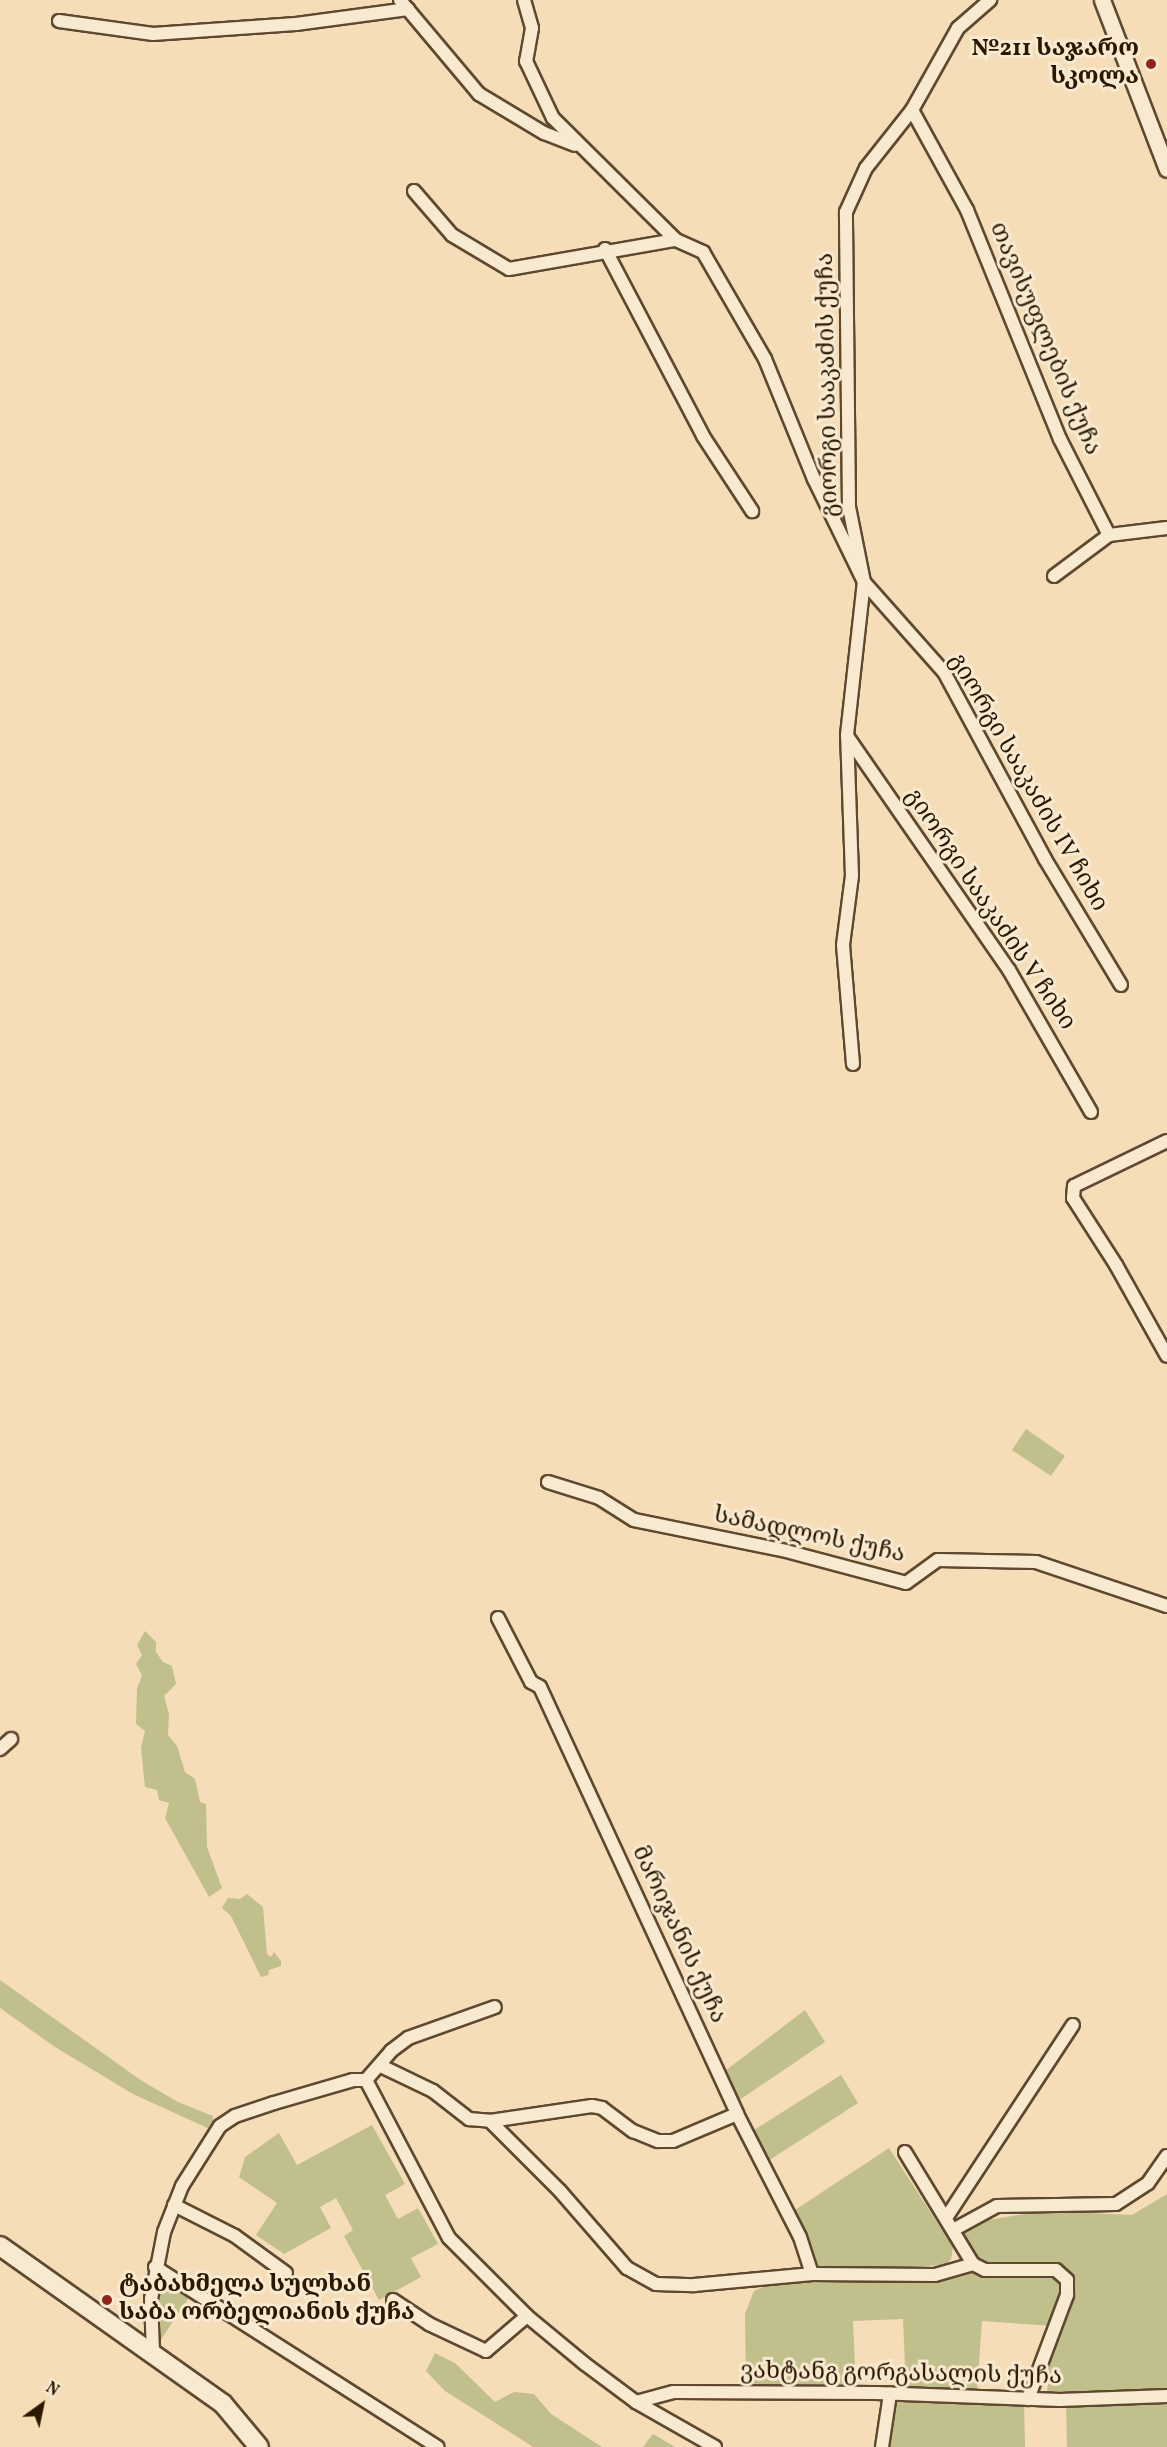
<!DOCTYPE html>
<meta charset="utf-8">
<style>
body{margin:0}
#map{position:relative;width:1167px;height:2447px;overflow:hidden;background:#f5ddb8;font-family:Vollkorn,"Noto Serif Georgian",serif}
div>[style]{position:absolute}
.green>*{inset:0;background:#c1bf8b}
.roads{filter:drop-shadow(2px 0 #5e492f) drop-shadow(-2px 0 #5e492f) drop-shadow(0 2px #5e492f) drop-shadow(0 -2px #5e492f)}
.minor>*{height:12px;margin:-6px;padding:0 6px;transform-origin:6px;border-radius:6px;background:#f8e9d1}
.tertiary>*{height:15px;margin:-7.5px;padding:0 7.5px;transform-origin:7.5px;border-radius:7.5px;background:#f8e9d1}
.secondary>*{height:18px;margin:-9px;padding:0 9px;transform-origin:9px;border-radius:9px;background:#f8e9d1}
.dots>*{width:16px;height:16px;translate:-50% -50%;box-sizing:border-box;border:3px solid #f8e9d1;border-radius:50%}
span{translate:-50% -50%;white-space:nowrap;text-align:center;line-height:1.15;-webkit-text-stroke:6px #f8e9d1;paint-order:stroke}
.poi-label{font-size:24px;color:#2b1801;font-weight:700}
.right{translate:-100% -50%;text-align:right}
.left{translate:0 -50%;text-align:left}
.street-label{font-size:24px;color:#2b1801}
.north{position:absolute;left:12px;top:2375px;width:60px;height:60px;-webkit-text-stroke:4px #f8e9d1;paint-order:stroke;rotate:33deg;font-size:16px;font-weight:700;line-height:24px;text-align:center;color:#2b1801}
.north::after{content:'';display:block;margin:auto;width:21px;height:27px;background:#2b1801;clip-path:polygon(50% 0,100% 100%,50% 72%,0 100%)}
</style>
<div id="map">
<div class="green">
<div style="clip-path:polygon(1026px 1429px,1065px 1456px,1051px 1476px,1012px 1450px)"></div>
<div style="clip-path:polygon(145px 1631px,156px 1642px,156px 1652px,163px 1662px,172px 1666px,176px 1684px,164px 1696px,169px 1714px,168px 1735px,177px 1746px,185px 1772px,195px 1779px,200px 1802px,206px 1804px,207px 1847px,222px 1888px,209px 1897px,165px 1818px,169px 1803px,159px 1800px,157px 1790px,145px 1787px,141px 1748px,145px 1731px,136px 1724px,137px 1689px,142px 1675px,136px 1664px,142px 1655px,137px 1645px)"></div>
<div style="clip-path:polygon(247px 1894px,263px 1907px,267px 1954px,271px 1957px,274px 1952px,281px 1961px,281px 1966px,269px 1970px,268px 1975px,261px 1977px,231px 1916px,222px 1908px,228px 1898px,240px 1899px)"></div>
<div style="clip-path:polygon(0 1980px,142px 2081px,178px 2102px,213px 2116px,214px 2131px,133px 2094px,55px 2047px,0 2008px)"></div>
<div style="clip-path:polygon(805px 2010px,825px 2042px,738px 2101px,725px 2071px)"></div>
<div style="clip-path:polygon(841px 2075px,858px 2103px,768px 2161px,754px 2130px)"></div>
<div style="clip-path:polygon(372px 2125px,405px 2184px,385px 2195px,398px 2219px,418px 2208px,438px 2244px,411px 2258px,421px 2277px,379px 2300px,344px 2236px,353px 2230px,336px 2198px,320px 2207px,331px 2228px,284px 2254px,256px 2235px,277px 2203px,239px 2177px,245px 2157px,279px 2133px,297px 2165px)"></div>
<div style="clip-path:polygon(889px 2148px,953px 2247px,951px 2259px,945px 2265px,821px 2272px,792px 2212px)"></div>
<div style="clip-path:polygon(1167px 2194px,1167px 2395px,1047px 2394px,1052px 2326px,982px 2321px,977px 2391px,906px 2389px,903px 2319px,853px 2321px,856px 2389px,746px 2390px,745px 2314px,754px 2291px,770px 2284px,940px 2275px,952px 2271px,965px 2251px,952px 2226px,1043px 2211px,1132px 2215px)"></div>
<div style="clip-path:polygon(157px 2273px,192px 2293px,160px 2341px,155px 2339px)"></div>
<div style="clip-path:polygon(435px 2353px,455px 2363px,495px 2402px,514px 2392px,534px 2394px,551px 2414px,602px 2447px,533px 2447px,445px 2391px,426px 2371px)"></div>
<div style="clip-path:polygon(893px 2398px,1024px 2403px,1025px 2447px,886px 2447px)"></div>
<div style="clip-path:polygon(1066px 2402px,1167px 2402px,1167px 2447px,1067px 2447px)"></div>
<div style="clip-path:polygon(653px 2434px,675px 2447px,643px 2447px)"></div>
</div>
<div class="roads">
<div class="minor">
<div style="left:400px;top:0;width:123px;rotate:50deg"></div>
<div style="left:479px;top:94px;width:76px;rotate:31deg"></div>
<div style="left:544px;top:133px;width:33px;rotate:21deg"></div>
<div style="left:524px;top:0;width:29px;rotate:74deg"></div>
<div style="left:532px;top:28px;width:34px;rotate:100deg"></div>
<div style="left:526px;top:61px;width:63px;rotate:64.7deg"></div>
<div style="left:553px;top:118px;width:173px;rotate:44.8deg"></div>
<div style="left:59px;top:21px;width:95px;rotate:7.9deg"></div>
<div style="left:153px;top:34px;width:143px;rotate:-4deg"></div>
<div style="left:296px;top:24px;width:113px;rotate:-7.6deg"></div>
<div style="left:912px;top:110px;width:114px;rotate:61.2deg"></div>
<div style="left:967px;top:210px;width:247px;rotate:67.9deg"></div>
<div style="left:1060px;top:439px;width:108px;rotate:63deg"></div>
<div style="left:1109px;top:535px;width:58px;rotate:-6.9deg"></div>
<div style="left:414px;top:191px;width:58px;rotate:49.2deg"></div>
<div style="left:452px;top:235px;width:66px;rotate:30.8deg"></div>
<div style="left:509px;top:269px;width:169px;rotate:-9.9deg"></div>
<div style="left:676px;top:240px;width:30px;rotate:24deg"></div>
<div style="left:703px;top:252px;width:124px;rotate:59.9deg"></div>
<div style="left:765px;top:359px;width:130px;rotate:67.8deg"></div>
<div style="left:814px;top:479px;width:114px;rotate:64.1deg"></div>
<div style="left:864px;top:582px;width:120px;rotate:48.4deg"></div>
<div style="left:944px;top:672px;width:213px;rotate:61.6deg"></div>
<div style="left:1045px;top:859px;width:147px;rotate:58.9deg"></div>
<div style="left:605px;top:249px;width:211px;rotate:62.3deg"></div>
<div style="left:703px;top:436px;width:90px;rotate:56.8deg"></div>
<div style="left:1054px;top:576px;width:69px;rotate:-36.7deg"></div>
<div style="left:847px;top:736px;width:285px;rotate:55.3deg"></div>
<div style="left:1009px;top:970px;width:164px;rotate:60deg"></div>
<div style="left:853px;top:1064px;width:119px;rotate:-94.8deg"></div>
<div style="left:843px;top:945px;width:70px;rotate:-82.6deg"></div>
<div style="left:852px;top:876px;width:141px;rotate:-92deg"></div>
<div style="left:847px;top:735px;width:154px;rotate:-83.7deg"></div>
<div style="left:864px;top:582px;width:76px;rotate:-101.3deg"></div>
<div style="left:849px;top:507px;width:295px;rotate:-90.6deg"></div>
<div style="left:846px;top:212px;width:48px;rotate:-65.6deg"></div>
<div style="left:866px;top:168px;width:74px;rotate:-51.6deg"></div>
<div style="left:912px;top:110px;width:94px;rotate:-60.7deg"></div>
<div style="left:958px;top:28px;width:43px;rotate:-41.2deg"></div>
<div style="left:1167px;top:1141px;width:103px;rotate:154.2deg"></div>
<div style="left:1074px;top:1186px;width:12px;rotate:95deg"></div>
<div style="left:1073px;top:1198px;width:80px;rotate:57.3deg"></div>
<div style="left:1116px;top:1265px;width:104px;rotate:60.7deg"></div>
<div style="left:548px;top:1482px;width:53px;rotate:17.4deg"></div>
<div style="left:599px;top:1498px;width:41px;rotate:32.2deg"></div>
<div style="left:634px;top:1520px;width:155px;rotate:11.5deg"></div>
<div style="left:786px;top:1551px;width:124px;rotate:14.9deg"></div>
<div style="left:906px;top:1583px;width:39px;rotate:-36deg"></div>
<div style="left:938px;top:1560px;width:98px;rotate:1.2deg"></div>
<div style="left:1036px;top:1562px;width:138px;rotate:18.6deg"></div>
<div style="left:498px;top:1618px;width:72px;rotate:62.7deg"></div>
<div style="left:531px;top:1682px;width:10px;rotate:29deg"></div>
<div style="left:540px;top:1687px;width:470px;rotate:65.2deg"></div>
<div style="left:737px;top:2114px;width:138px;rotate:62.9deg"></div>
<div style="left:800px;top:2237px;width:39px;rotate:72deg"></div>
<div style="left:0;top:1749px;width:15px;rotate:-42deg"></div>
<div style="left:381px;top:2066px;width:58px;rotate:25.7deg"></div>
<div style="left:433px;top:2091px;width:46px;rotate:37.9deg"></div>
<div style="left:469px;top:2119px;width:21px;rotate:5deg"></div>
<div style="left:490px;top:2121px;width:99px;rotate:45deg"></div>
<div style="left:560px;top:2191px;width:102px;rotate:49deg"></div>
<div style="left:627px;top:2268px;width:33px;rotate:29deg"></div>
<div style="left:656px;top:2284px;width:38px;rotate:2deg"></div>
<div style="left:694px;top:2285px;width:119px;rotate:-5.3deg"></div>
<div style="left:812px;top:2274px;width:123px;rotate:0.5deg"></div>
<div style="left:935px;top:2275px;width:40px;rotate:-16deg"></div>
<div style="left:973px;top:2264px;width:131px;rotate:-121.3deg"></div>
<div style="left:366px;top:2080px;width:38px;rotate:-49deg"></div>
<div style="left:391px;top:2051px;width:21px;rotate:-37deg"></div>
<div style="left:408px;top:2038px;width:92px;rotate:-19.6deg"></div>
<div style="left:490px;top:2121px;width:103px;rotate:-8.4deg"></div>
<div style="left:592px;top:2106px;width:10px;rotate:11deg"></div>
<div style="left:602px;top:2108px;width:39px;rotate:37deg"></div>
<div style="left:633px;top:2131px;width:27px;rotate:22deg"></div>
<div style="left:658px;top:2141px;width:15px"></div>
<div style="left:673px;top:2141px;width:69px;rotate:-22.9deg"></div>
<div style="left:174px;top:2205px;width:68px;rotate:26.9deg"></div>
<div style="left:235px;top:2236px;width:63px;rotate:36deg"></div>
<div style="left:946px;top:2218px;width:231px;rotate:-56.7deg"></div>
<div style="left:953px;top:2230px;width:50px;rotate:-28.6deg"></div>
<div style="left:997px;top:2206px;width:119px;rotate:-1deg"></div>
<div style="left:1116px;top:2204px;width:38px;rotate:-33deg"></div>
<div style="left:1148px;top:2183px;width:33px;rotate:-55deg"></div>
<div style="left:973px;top:2264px;width:13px;rotate:27deg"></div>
<div style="left:985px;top:2270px;width:71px"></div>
<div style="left:1056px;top:2270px;width:15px;rotate:42deg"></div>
<div style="left:1067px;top:2280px;width:15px;rotate:90deg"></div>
<div style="left:1067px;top:2295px;width:111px;rotate:110.6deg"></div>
<div style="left:155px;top:2267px;width:335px;rotate:32.5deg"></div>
<div style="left:393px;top:2300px;width:43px;rotate:33.7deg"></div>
<div style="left:429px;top:2324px;width:63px;rotate:25.3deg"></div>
<div style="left:486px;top:2351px;width:54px;rotate:-40.5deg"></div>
<div style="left:153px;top:2352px;width:53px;rotate:-92.2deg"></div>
<div style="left:151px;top:2299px;width:68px;rotate:-79deg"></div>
<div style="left:164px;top:2232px;width:49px;rotate:-68.6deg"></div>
<div style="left:182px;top:2186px;width:71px;rotate:-57.7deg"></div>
<div style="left:220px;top:2126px;width:18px;rotate:-34deg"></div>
<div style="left:235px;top:2116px;width:41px;rotate:-18.4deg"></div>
<div style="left:274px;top:2103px;width:82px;rotate:-16.2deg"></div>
<div style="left:353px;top:2080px;width:13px"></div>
<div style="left:366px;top:2080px;width:178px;rotate:62.3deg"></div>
<div style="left:449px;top:2238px;width:110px;rotate:45deg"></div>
<div style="left:527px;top:2316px;width:75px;rotate:39.6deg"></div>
<div style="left:585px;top:2364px;width:64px;rotate:36.7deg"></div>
<div style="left:636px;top:2402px;width:91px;rotate:29.7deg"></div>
<div style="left:636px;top:2402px;width:39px;rotate:-15deg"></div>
<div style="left:674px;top:2392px;width:202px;rotate:0.3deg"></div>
<div style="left:876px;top:2393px;width:184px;rotate:2.2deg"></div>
<div style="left:1060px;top:2400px;width:107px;rotate:-2.1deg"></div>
<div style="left:882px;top:2447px;width:54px;rotate:-81.4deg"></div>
</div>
<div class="tertiary">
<div style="left:1102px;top:0;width:181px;rotate:69deg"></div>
</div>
<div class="secondary">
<div style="left:0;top:2246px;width:273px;rotate:35.3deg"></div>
<div style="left:223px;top:2404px;width:56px;rotate:50.1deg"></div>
</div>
</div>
<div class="dots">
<div style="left:1151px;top:64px;background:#8f2418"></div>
<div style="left:107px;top:2300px;background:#8f2418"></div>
</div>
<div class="poi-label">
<span class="right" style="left:1139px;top:64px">№211 საჯარო<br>სკოლა</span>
<span class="left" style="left:119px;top:2300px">ტაბახმელა სულხან<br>საბა ორბელიანის ქუჩა</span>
</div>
<div class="street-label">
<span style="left:1044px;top:339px;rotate:67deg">თავისუფლების ქუჩა</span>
<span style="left:829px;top:385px;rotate:-91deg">გიორგი სააკაძის ქუჩა</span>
<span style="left:1027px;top:783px;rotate:60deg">გიორგი სააკაძის IV ჩიხი</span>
<span style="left:989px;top:910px;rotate:56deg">გიორგი სააკაძის V ჩიხი</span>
<span style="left:809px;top:1536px;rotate:12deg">სამადლოს ქუჩა</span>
<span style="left:678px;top:1935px;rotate:65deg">მარიჯანის ქუჩა</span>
<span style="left:901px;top:2375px;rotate:1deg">ვახტანგ გორგასალის ქუჩა</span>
</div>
<div class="north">N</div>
</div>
